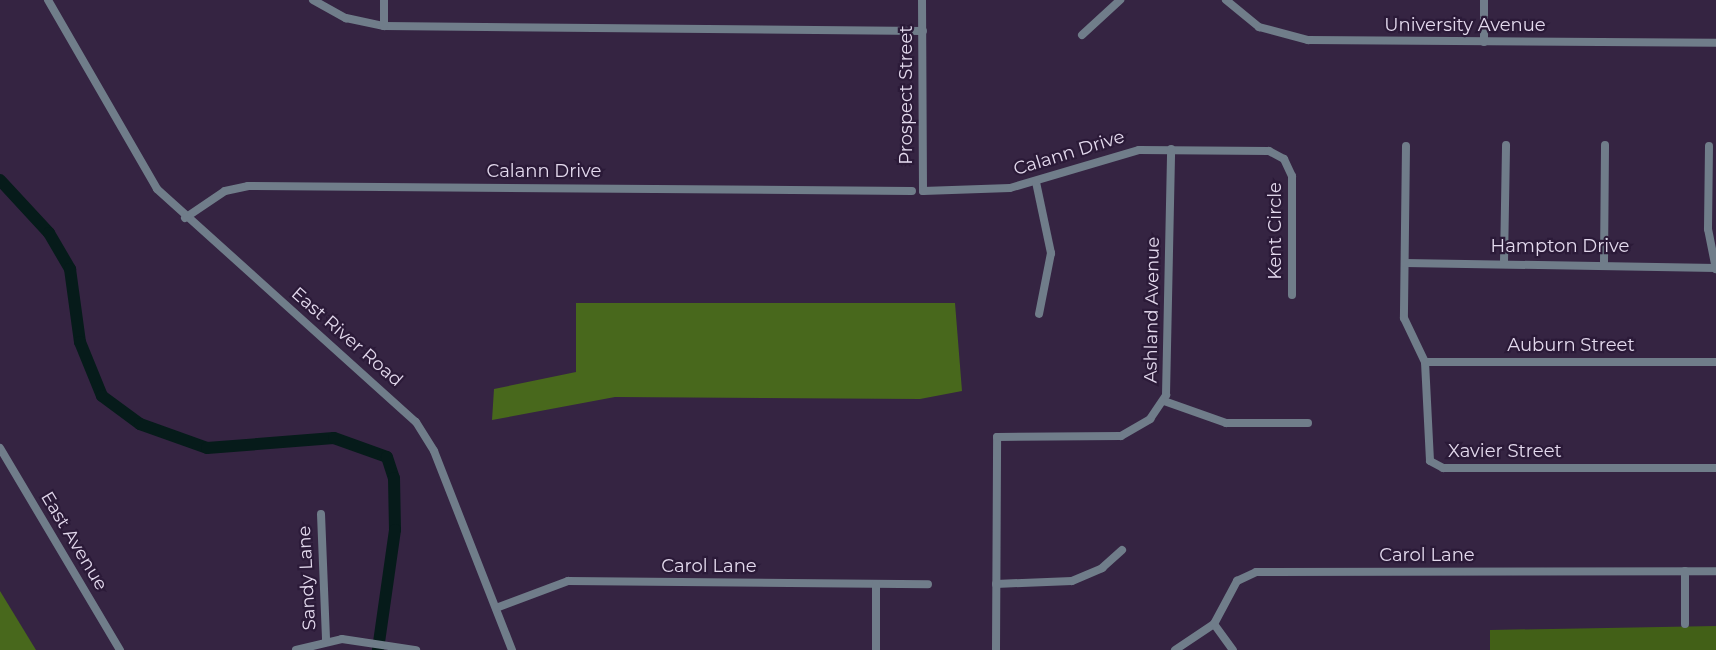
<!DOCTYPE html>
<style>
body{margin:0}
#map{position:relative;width:1716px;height:650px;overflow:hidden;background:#352442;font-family:Montserrat,sans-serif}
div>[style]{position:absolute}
.green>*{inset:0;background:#426017}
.forest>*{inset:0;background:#48681c}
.river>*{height:12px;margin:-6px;padding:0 6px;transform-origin:6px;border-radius:6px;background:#061b1a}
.minor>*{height:8px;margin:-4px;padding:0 4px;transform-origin:4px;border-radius:4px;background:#707d8a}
span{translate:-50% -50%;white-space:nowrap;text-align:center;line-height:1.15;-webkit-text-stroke:4.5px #2b1a38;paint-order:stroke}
.street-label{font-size:18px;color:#e3d9ed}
</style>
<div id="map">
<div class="green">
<div style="clip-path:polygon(1716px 626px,1716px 650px,1490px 650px,1490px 630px)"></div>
</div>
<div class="forest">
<div style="clip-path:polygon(576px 303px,955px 303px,962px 391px,920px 399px,615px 397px,492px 420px,494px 389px,576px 372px)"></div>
<div style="clip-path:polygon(0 591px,36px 650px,0 650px)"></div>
</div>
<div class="river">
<div style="left:0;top:180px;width:72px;rotate:47.2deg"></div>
<div style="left:49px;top:233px;width:42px;rotate:59.7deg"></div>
<div style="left:70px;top:269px;width:74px;rotate:82.2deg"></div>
<div style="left:80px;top:342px;width:58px;rotate:67.8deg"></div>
<div style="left:102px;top:396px;width:47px;rotate:36.4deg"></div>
<div style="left:140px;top:424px;width:71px;rotate:19.7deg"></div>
<div style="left:207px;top:448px;width:127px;rotate:-4.5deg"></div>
<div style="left:334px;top:438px;width:56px;rotate:19.7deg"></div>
<div style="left:387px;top:457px;width:22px;rotate:72deg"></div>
<div style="left:394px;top:478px;width:52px;rotate:88.9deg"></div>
<div style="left:395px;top:530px;width:121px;rotate:98.1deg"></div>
</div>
<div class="minor">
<div style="left:48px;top:0;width:218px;rotate:60deg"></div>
<div style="left:157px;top:189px;width:348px;rotate:42deg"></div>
<div style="left:416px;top:422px;width:34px;rotate:58deg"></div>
<div style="left:434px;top:451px;width:214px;rotate:68.6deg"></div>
<div style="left:313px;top:0;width:38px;rotate:29deg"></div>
<div style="left:346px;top:18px;width:39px;rotate:12deg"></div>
<div style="left:384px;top:26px;width:539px;rotate:0.53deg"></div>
<div style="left:384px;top:0;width:26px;rotate:90deg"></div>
<div style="left:922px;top:0;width:191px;rotate:89.7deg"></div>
<div style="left:923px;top:191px;width:87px;rotate:-2deg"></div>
<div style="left:1010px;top:188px;width:134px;rotate:-16.4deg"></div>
<div style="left:1139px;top:150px;width:130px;rotate:0.4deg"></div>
<div style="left:1269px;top:151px;width:17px;rotate:28deg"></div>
<div style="left:1284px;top:159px;width:19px;rotate:65deg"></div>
<div style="left:1292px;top:176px;width:119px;rotate:90deg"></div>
<div style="left:1226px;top:0;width:43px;rotate:39.3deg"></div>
<div style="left:1259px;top:27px;width:51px;rotate:14.9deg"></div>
<div style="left:1308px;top:40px;width:408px;rotate:0.4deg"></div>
<div style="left:1082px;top:35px;width:52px;rotate:-42.6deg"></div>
<div style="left:1484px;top:42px;width:42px;rotate:-90deg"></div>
<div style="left:1406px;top:146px;width:172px;rotate:90.7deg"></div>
<div style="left:1404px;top:318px;width:49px;rotate:64.5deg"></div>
<div style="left:1425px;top:362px;width:99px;rotate:87.1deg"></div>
<div style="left:1430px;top:461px;width:15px;rotate:28deg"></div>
<div style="left:1443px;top:468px;width:273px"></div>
<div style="left:1709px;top:146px;width:83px;rotate:90.7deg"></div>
<div style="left:1708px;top:229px;width:41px;rotate:78.7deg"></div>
<div style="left:1036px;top:182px;width:73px;rotate:78.1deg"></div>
<div style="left:1051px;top:253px;width:62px;rotate:101.1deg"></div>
<div style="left:185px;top:218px;width:48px;rotate:-34deg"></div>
<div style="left:225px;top:191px;width:24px;rotate:-12deg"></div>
<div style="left:248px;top:186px;width:664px;rotate:0.43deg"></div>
<div style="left:1504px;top:262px;width:117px;rotate:-89deg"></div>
<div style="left:1604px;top:262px;width:117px;rotate:-89.5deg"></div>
<div style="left:1405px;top:263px;width:311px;rotate:0.9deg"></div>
<div style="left:1425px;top:362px;width:291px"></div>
<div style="left:1164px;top:401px;width:66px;rotate:19.5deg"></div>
<div style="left:1226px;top:423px;width:82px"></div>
<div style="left:0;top:448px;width:235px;rotate:59.3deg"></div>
<div style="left:321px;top:514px;width:126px;rotate:87.7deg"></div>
<div style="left:1685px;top:571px;width:53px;rotate:90deg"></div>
<div style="left:996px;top:584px;width:76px;rotate:-2.3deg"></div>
<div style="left:1072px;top:581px;width:33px;rotate:-23deg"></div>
<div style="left:1102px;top:568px;width:27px;rotate:-42deg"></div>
<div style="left:496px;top:608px;width:77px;rotate:-20.6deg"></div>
<div style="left:568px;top:581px;width:360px;rotate:0.5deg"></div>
<div style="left:1214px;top:624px;width:32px;rotate:54deg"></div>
<div style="left:296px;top:650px;width:47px;rotate:-13.4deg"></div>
<div style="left:342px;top:639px;width:75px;rotate:8.5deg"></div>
<div style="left:876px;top:650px;width:66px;rotate:-90deg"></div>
<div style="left:996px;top:650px;width:213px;rotate:-89.7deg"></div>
<div style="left:997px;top:437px;width:124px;rotate:-0.5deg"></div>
<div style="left:1121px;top:436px;width:34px;rotate:-30deg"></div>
<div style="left:1150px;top:419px;width:29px;rotate:-56deg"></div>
<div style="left:1166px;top:395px;width:246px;rotate:-88.8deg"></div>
<div style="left:1175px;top:650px;width:47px;rotate:-33.7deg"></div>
<div style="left:1214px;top:624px;width:49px;rotate:-61.9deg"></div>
<div style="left:1237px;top:581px;width:21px;rotate:-25deg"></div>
<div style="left:1256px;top:572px;width:460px;rotate:-0.1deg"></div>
</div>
<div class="street-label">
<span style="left:1465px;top:25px">University Avenue</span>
<span style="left:906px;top:95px;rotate:-90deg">Prospect Street</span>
<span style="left:1069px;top:153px;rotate:-17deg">Calann Drive</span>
<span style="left:544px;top:171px">Calann Drive</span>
<span style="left:1275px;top:231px;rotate:-90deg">Kent Circle</span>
<span style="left:1560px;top:246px">Hampton Drive</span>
<span style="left:1152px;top:310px;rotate:-89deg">Ashland Avenue</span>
<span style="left:347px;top:337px;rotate:41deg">East River Road</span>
<span style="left:1571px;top:345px">Auburn Street</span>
<span style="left:1505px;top:451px">Xavier Street</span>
<span style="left:74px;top:541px;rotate:59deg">East Avenue</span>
<span style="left:1427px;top:555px">Carol Lane</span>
<span style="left:709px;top:566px">Carol Lane</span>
<span style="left:307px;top:578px;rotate:-93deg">Sandy Lane</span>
</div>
</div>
